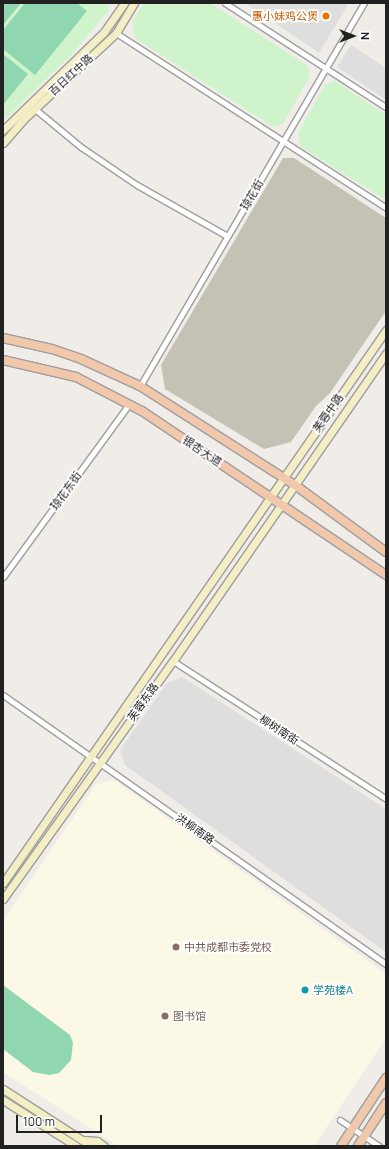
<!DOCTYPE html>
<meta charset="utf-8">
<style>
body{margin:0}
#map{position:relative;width:389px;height:1149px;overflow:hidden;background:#f0ede9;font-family:Manrope,"Noto Sans SC",sans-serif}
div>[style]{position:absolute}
.residential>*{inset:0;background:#dfdede}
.education>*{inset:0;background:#fcf8e6}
.construction>*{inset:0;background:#c4c2b5}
.park>*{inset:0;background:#cff4cc}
.pitch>*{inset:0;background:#90d6b0}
.roads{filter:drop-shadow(1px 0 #9e9e9e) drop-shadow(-1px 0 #9e9e9e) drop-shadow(0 1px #9e9e9e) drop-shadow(0 -1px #9e9e9e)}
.street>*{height:5px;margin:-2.5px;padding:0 2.5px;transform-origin:2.5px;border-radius:2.5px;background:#fff}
.secondary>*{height:7px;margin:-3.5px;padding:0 3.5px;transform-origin:3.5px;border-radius:3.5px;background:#f3eec4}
.primary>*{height:8px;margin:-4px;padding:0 4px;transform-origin:4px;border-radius:4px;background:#f2c8ac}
.dots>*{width:11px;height:11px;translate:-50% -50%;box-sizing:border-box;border:2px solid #fff;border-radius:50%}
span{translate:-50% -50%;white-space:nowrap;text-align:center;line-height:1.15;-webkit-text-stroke:3.5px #fff;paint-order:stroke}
.food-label{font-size:11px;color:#c56008}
.right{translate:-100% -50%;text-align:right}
.street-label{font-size:11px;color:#212121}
.education-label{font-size:11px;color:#785e54}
.left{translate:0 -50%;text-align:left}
.culture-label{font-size:11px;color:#0d838f}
.frame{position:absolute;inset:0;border:4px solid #212121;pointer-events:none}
.north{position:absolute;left:333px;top:16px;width:40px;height:40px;-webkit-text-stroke:3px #fff;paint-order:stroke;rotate:90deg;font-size:11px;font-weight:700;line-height:16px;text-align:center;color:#212121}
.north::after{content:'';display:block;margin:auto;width:14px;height:18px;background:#212121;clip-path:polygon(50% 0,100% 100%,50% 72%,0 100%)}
.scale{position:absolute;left:16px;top:1115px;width:86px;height:18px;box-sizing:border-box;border:2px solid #212121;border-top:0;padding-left:5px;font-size:12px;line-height:14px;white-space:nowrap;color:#212121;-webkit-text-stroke:3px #fff;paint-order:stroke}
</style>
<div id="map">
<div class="residential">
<div style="clip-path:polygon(245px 3px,349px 3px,319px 53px)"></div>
<div style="clip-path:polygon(351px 45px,386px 68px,386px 100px,337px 67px)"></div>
<div style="clip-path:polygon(182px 677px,386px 809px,386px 952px,125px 765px,120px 750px,167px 683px)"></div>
</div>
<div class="education">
<div style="clip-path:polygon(114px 780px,386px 974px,386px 1038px,314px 1146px,118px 1146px,3px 1072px,3px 921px,96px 784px)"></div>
</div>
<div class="construction">
<div style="clip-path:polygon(283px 158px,294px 158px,386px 218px,386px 311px,330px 393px,316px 406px,291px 442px,264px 449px,165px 389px,161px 365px)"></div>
</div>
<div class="park">
<div style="clip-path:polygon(3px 3px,107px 3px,109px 10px,71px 55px,3px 121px)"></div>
<div style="clip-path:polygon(144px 3px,210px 3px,308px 66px,310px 76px,283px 124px,273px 127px,135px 38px,132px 22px)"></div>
<div style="clip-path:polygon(335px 81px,386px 115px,386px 200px,301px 147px,298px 133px,325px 85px)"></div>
</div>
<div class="pitch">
<div style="clip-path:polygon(3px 3px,21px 3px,3px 25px)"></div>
<div style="clip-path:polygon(25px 3px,77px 3px,87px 11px,35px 75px,3px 49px,3px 30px)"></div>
<div style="clip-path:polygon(3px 54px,28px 74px,3px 105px)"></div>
<div style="clip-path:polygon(3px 985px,70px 1035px,73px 1043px,71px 1060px,59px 1073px,50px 1075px,33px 1072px,3px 1049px)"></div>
</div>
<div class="roads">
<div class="street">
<div style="left:225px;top:3px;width:192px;rotate:32.9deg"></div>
<div style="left:116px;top:33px;width:322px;rotate:32.9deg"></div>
<div style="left:35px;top:109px;width:60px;rotate:39.6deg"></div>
<div style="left:81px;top:147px;width:68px;rotate:34.2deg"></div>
<div style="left:137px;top:185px;width:103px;rotate:29.5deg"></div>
<div style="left:140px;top:386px;width:444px;rotate:-59.7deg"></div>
<div style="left:3px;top:577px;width:214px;rotate:-53.9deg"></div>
<div style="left:173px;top:661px;width:254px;rotate:32.9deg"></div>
<div style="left:3px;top:695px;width:468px;rotate:35.1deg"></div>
<div style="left:340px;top:1120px;width:47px;rotate:33.7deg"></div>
</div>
<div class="secondary">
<div style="left:3px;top:130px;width:141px;rotate:-44.1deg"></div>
<div style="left:104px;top:32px;width:35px;rotate:-55deg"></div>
<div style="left:3px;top:143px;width:35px;rotate:-49deg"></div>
<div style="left:26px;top:117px;width:123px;rotate:-43deg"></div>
<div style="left:116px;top:33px;width:35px;rotate:-59deg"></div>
<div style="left:3px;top:883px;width:673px;rotate:-55.29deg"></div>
<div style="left:3px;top:899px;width:292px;rotate:-54.5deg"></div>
<div style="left:173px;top:661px;width:374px;rotate:-55.3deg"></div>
<div style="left:3px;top:1089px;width:105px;rotate:32.9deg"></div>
<div style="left:3px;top:1100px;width:86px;rotate:32.2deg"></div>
<div style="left:84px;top:1140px;width:13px;rotate:4deg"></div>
<div style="left:97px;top:1141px;width:9px;rotate:36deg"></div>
</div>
<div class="primary">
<div style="left:3px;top:338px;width:50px;rotate:12.7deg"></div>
<div style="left:52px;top:349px;width:31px;rotate:19deg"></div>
<div style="left:81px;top:359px;width:65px;rotate:24.6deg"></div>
<div style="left:140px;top:386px;width:184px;rotate:32.6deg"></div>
<div style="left:295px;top:485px;width:113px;rotate:36.4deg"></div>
<div style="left:3px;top:360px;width:75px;rotate:13.1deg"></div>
<div style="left:76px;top:377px;width:74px;rotate:27.3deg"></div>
<div style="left:142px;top:411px;width:294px;rotate:33.9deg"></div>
<div style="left:341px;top:1146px;width:82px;rotate:-56.5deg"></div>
<div style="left:358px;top:1146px;width:51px;rotate:-56.9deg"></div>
</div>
</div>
<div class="dots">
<div style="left:326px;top:16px;background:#e8710a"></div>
<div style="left:176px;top:947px;background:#8d6e63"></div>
<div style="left:305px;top:990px;background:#0f9aa8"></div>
<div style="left:165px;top:1016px;background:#8d6e63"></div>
</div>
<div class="food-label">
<span class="right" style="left:318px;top:16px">惠小妹鸡公煲</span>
</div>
<div class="street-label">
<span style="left:71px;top:75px;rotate:-43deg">百日红中路</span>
<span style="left:252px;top:195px;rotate:-60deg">琼花街</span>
<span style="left:328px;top:413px;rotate:-55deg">芙蓉中路</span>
<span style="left:202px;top:451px;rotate:34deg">银杏大道</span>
<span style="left:66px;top:491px;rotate:-54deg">琼花东街</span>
<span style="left:143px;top:702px;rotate:-54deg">芙蓉东路</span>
<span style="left:279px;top:730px;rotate:33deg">柳树南街</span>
<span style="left:195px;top:829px;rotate:35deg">洪柳南路</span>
</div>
<div class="education-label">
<span class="left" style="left:184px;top:947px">中共成都市委党校</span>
<span class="left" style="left:173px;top:1016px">图书馆</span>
</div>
<div class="culture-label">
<span class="left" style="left:313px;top:990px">学苑楼A</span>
</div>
<div class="frame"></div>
<div class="north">N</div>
<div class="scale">100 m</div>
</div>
